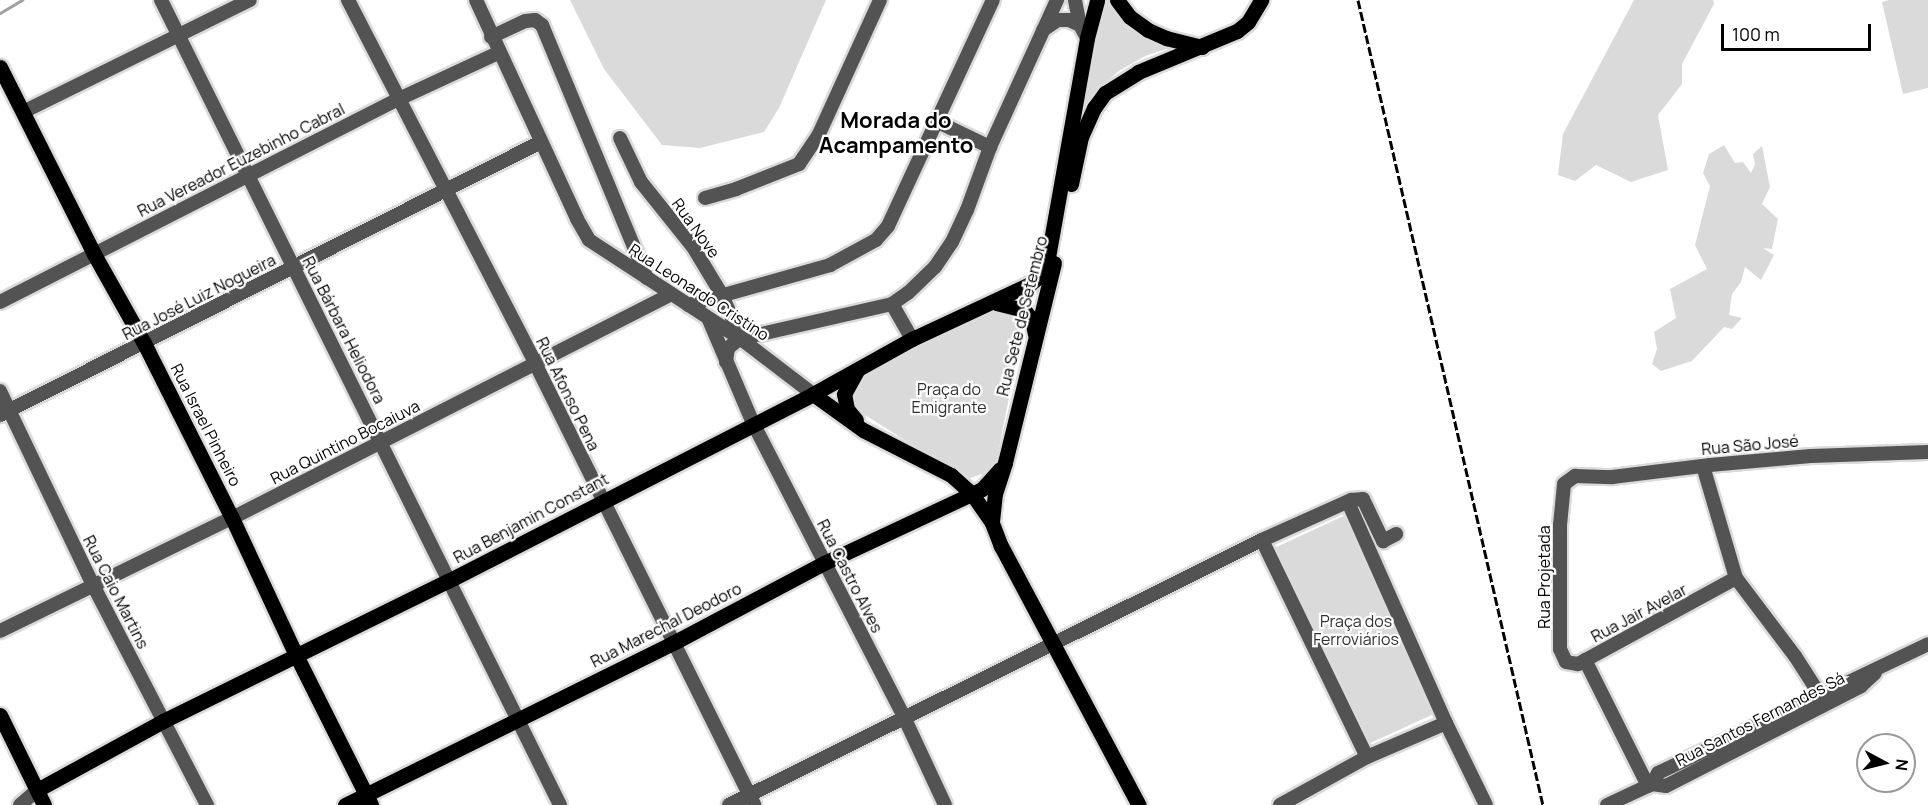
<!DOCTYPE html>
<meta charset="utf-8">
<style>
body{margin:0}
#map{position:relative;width:1928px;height:805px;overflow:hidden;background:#fff;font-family:Manrope,sans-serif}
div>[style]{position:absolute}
.green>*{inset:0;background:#dadada}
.stream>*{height:3px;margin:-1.5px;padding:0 1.5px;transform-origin:1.5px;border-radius:1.5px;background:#a1a1a1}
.roads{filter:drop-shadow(2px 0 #dbdbdb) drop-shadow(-2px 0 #dbdbdb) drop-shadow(0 2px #dbdbdb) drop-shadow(0 -2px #dbdbdb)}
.minor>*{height:14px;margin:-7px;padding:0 7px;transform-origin:7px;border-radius:7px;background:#535353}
.major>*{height:15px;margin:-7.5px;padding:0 7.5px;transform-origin:7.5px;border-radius:7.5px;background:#000}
.rail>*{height:3px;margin-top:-1.5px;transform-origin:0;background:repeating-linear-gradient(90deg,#000 0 9px,transparent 0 12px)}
span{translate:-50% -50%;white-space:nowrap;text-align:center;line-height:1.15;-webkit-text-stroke:4.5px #fff;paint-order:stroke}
.street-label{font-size:16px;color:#000}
.park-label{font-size:16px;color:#313131}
.district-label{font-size:22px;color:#000;font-weight:700}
.north{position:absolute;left:1856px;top:733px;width:60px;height:60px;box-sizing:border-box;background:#fff;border:2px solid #999;border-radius:50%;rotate:97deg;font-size:16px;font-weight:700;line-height:24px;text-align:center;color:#000}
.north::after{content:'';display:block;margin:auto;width:21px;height:27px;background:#000;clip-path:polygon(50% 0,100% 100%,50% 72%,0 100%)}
.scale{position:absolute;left:1721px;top:24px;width:150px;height:27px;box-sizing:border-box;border:3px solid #000;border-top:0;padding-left:8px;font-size:18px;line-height:21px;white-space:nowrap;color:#000;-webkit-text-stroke:4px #fff;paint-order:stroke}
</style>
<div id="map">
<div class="green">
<div style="clip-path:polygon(570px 0,826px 0,779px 108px,764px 132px,700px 148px,662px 145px,604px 69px)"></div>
<div style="clip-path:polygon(1101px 0,1108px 0,1112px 5px,1176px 46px,1145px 56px,1119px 71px,1098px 89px,1080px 109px)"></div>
<div style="clip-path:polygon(1634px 0,1713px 0,1714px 4px,1682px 64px,1682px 84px,1658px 115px,1668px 170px,1631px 182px,1596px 165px,1575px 181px,1558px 175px,1563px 134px)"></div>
<div style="clip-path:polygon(1889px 0,1928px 0,1928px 88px,1903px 94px,1882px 2px)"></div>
<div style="clip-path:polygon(1724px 145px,1735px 163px,1743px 162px,1751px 173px,1755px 164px,1753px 154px,1762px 146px,1770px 187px,1762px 204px,1778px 219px,1772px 249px,1763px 248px,1774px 255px,1761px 280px,1745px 267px,1741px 282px,1732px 294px,1729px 315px,1742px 318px,1732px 329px,1724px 327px,1692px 361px,1661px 371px,1652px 364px,1657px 349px,1654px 332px,1676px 318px,1670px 289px,1707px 269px,1695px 245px,1710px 186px,1703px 173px,1709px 154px)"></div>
<div style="clip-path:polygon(991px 309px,1016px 311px,1023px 321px,1023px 328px,996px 463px,991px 471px,970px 478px,960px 475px,854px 408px,850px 404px,851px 386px,873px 369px)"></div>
<div style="clip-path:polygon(1348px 514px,1438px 712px,1364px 746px,1274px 548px)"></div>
</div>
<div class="stream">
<div style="left:0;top:13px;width:26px;rotate:-31deg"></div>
</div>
<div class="roads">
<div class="minor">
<div style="left:161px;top:0;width:898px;rotate:63.63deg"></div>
<div style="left:348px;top:0;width:408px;rotate:62.7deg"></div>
<div style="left:535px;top:363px;width:493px;rotate:63.6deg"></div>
<div style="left:476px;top:0;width:241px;rotate:65.2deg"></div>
<div style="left:577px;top:219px;width:24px;rotate:60deg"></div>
<div style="left:589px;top:240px;width:181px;rotate:33.1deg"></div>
<div style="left:741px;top:339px;width:91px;rotate:37.4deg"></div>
<div style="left:1075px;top:0;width:25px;rotate:79deg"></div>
<div style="left:1080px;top:25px;width:15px;rotate:62deg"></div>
<div style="left:1043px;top:30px;width:18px;rotate:-34deg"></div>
<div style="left:1058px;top:20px;width:11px"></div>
<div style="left:1069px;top:20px;width:12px;rotate:24deg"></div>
<div style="left:491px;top:37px;width:38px;rotate:-25deg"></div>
<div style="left:526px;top:21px;width:9px;rotate:-6deg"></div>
<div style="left:535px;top:20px;width:9px;rotate:36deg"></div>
<div style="left:542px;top:25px;width:274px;rotate:67.5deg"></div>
<div style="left:23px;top:112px;width:253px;rotate:-26.3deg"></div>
<div style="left:938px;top:122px;width:58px;rotate:25.7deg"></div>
<div style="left:620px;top:138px;width:49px;rotate:64.5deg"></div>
<div style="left:641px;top:182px;width:83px;rotate:51.3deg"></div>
<div style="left:693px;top:247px;width:56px;rotate:58.9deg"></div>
<div style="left:722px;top:295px;width:48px;rotate:66.6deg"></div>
<div style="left:705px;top:198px;width:32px;rotate:-16deg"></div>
<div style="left:736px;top:189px;width:68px;rotate:-21.6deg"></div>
<div style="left:799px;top:164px;width:36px;rotate:-56deg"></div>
<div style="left:819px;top:134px;width:147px;rotate:-65.5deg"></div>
<div style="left:0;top:302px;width:448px;rotate:-27deg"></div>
<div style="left:399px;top:99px;width:109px;rotate:-24.9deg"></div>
<div style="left:892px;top:304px;width:40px;rotate:60.3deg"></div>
<div style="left:688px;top:305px;width:148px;rotate:-15.7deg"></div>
<div style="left:830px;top:265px;width:52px;rotate:-28.5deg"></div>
<div style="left:876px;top:240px;width:18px;rotate:-49deg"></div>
<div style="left:888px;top:226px;width:249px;rotate:-65.1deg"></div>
<div style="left:709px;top:320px;width:112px;rotate:66.9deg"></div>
<div style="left:753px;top:423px;width:331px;rotate:62.8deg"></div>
<div style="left:904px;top:717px;width:97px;rotate:65deg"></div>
<div style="left:726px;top:362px;width:14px;rotate:-82deg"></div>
<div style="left:728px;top:348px;width:14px;rotate:-39deg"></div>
<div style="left:739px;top:339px;width:157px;rotate:-12.9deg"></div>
<div style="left:892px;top:304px;width:19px;rotate:-35deg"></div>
<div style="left:908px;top:293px;width:37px;rotate:-44deg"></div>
<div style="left:935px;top:267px;width:30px;rotate:-56deg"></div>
<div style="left:952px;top:242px;width:35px;rotate:-65deg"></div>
<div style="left:967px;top:210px;width:67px;rotate:-69.9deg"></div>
<div style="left:990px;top:147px;width:162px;rotate:-65.5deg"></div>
<div style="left:0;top:391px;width:215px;rotate:64.4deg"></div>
<div style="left:93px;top:585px;width:248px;rotate:62.6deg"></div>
<div style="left:0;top:415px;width:606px;rotate:-26.78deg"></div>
<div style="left:1703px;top:466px;width:117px;rotate:73.6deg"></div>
<div style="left:1736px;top:578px;width:98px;rotate:52.9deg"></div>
<div style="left:1795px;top:656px;width:46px;rotate:57.3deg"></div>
<div style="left:1348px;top:502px;width:242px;rotate:66.1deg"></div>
<div style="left:1446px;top:723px;width:91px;rotate:64deg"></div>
<div style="left:1262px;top:540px;width:241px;rotate:64.2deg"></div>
<div style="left:1736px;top:578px;width:180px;rotate:151.4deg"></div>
<div style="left:1578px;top:664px;width:12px;rotate:-171deg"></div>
<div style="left:1566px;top:662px;width:14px;rotate:-115deg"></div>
<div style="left:1560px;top:649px;width:124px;rotate:-90deg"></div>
<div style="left:1560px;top:525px;width:41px;rotate:-84.4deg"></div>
<div style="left:1564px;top:484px;width:14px;rotate:-36deg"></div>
<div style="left:1575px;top:476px;width:37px;rotate:2deg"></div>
<div style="left:1612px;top:477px;width:99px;rotate:-7deg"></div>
<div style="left:1710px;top:465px;width:101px;rotate:-5.1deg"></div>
<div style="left:1811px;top:456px;width:117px;rotate:-2deg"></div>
<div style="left:0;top:631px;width:258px;rotate:-26deg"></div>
<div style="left:232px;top:518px;width:493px;rotate:-27deg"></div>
<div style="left:1585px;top:660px;width:141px;rotate:63.4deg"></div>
<div style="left:1652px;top:784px;width:14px;rotate:8deg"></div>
<div style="left:1666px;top:786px;width:219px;rotate:-27.1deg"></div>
<div style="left:1861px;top:686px;width:19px;rotate:-43deg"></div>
<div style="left:20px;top:805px;width:23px;rotate:-41deg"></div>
<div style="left:729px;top:805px;width:595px;rotate:-26.44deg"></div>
<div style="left:1262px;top:540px;width:98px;rotate:-24.2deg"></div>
<div style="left:1351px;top:500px;width:12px;rotate:-5deg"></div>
<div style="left:1363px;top:499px;width:47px;rotate:64.5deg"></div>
<div style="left:1383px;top:541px;width:15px;rotate:-28deg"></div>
<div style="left:1280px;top:805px;width:99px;rotate:-28.9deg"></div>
<div style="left:1367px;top:757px;width:86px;rotate:-23.3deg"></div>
<div style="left:1607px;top:805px;width:50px;rotate:-25deg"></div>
<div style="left:1652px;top:784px;width:13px;rotate:-61deg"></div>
<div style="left:1658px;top:773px;width:299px;rotate:-25.5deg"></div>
</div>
<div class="major">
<div style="left:1117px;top:0;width:21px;rotate:53deg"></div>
<div style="left:1130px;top:17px;width:22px;rotate:36deg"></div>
<div style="left:1148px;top:30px;width:20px;rotate:24deg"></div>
<div style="left:1166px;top:38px;width:37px;rotate:14deg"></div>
<div style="left:0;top:67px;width:209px;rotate:63.3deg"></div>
<div style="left:94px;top:254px;width:102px;rotate:60.7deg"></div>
<div style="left:144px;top:343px;width:196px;rotate:63.3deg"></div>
<div style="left:232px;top:518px;width:151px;rotate:65deg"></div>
<div style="left:296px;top:655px;width:168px;rotate:63.4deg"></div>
<div style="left:1071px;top:184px;width:48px;rotate:-78deg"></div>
<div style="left:1081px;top:137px;width:32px;rotate:-66deg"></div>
<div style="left:1094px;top:108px;width:19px;rotate:-54deg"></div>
<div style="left:1105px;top:93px;width:39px;rotate:-32deg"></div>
<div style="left:1138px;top:72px;width:107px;rotate:-22.5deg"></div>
<div style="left:1237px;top:31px;width:14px;rotate:-39deg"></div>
<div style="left:1248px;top:22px;width:26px;rotate:-59deg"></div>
<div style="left:1054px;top:263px;width:206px;rotate:103.8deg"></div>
<div style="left:1005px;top:463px;width:32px;rotate:108deg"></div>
<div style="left:995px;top:493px;width:30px;rotate:96deg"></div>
<div style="left:992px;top:523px;width:25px;rotate:69deg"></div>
<div style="left:1001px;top:546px;width:293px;rotate:62deg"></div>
<div style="left:996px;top:303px;width:29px;rotate:14deg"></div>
<div style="left:1024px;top:310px;width:13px;rotate:51deg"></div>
<div style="left:1032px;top:320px;width:14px;rotate:78deg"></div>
<div style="left:813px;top:394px;width:62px;rotate:35.8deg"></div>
<div style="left:863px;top:430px;width:99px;rotate:27.1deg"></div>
<div style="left:951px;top:475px;width:28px;rotate:42deg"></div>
<div style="left:972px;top:494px;width:35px;rotate:55deg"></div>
<div style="left:856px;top:420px;width:14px;rotate:-129deg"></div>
<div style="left:847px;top:409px;width:15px;rotate:-101deg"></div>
<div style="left:844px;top:394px;width:26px;rotate:-61deg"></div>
<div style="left:0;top:715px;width:100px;rotate:63.9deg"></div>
<div style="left:37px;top:790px;width:144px;rotate:-28.7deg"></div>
<div style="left:163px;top:721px;width:318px;rotate:-26.2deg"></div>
<div style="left:448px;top:581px;width:410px;rotate:-27.1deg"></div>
<div style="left:813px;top:394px;width:113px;rotate:-29.1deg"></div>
<div style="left:912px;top:339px;width:130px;rotate:-25deg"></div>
<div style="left:1030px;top:284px;width:17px;rotate:-40deg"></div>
<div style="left:1043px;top:273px;width:11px;rotate:-68deg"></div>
<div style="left:1047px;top:263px;width:229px;rotate:-79.9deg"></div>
<div style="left:1087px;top:38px;width:39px;rotate:-75deg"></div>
<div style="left:345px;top:805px;width:366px;rotate:-26.3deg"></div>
<div style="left:673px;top:643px;width:171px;rotate:-27.9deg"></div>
<div style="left:824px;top:563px;width:174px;rotate:-25.1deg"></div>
<div style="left:982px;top:489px;width:27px;rotate:-48deg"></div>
</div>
</div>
<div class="rail">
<div style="left:1358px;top:0;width:826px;rotate:77.06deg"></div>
</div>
<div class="street-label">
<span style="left:241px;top:160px;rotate:-27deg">Rua Vereador Euzebinho Cabral</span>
<span style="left:696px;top:228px;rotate:54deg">Rua Nove</span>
<span style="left:699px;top:292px;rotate:33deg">Rua Leonardo Cristino</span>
<span style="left:199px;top:297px;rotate:-27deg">Rua José Luiz Nogueira</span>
<span style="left:1022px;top:316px;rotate:-76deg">Rua Sete de Setembro</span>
<span style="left:344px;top:330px;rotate:63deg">Rua Bárbara Heliodora</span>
<span style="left:568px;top:394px;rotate:64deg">Rua Afonso Pena</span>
<span style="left:206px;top:425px;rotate:63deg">Rua Israel Pinheiro</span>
<span style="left:345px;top:442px;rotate:-27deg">Rua Quintino Bocaiuva</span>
<span style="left:1750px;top:445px;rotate:-5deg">Rua São José</span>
<span style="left:531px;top:518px;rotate:-28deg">Rua Benjamin Constant</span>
<span style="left:850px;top:576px;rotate:63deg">Rua Castro Alves</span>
<span style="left:1544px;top:577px;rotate:-90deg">Rua Projetada</span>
<span style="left:116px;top:592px;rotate:63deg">Rua Caio Martins</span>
<span style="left:1639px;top:613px;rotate:-28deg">Rua Jair Avelar</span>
<span style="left:666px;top:625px;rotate:-27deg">Rua Marechal Deodoro</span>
<span style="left:1760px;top:719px;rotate:-27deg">Rua Santos Fernandes Sá</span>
</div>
<div class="park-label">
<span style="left:949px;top:398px">Praça do<br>Emigrante</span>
<span style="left:1356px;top:630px">Praça dos<br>Ferroviários</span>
</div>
<div class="district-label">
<span style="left:896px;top:133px">Morada do<br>Acampamento</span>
</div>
<div class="north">N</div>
<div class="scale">100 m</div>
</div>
